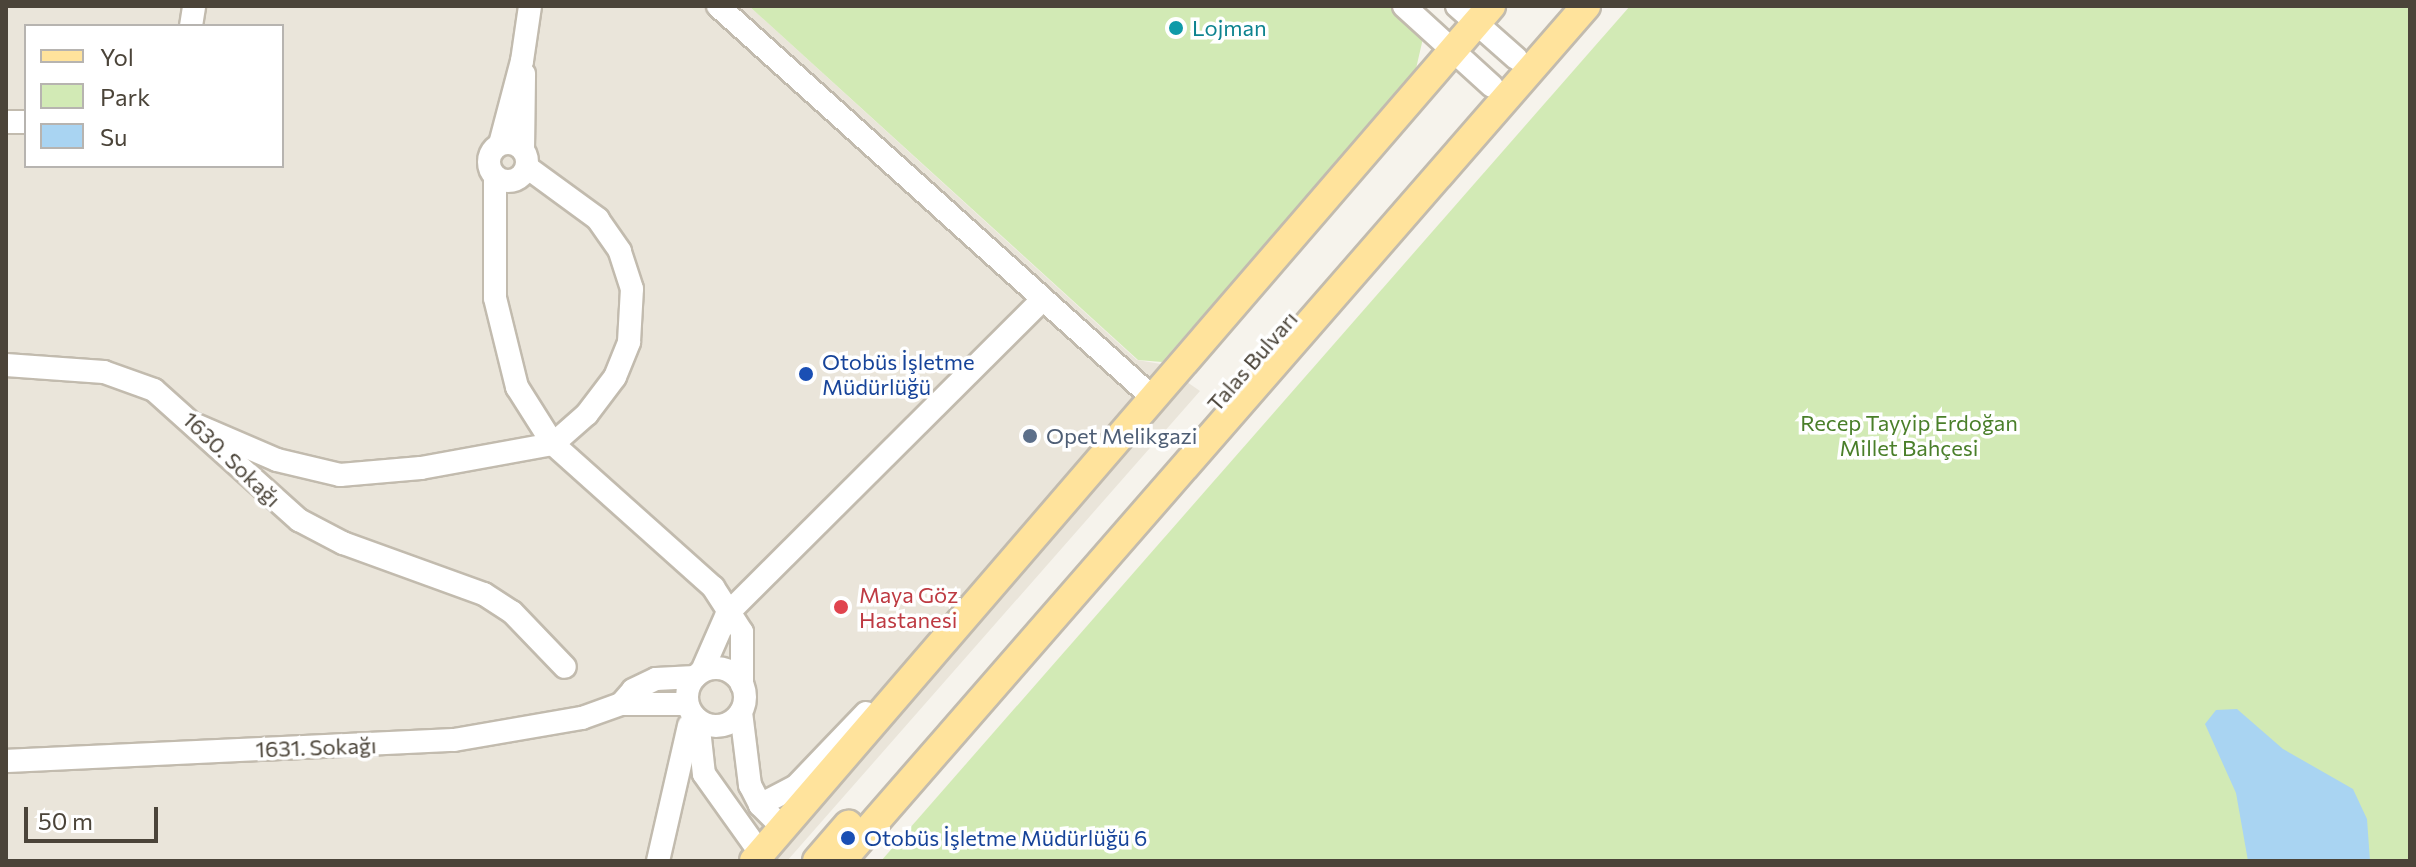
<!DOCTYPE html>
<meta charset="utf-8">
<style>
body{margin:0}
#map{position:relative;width:2416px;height:867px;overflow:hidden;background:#f6f3ec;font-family:Commissioner,sans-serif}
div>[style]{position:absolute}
.residential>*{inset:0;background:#eae5da}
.green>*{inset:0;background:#d2eab5}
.water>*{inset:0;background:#a9d4f2}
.roads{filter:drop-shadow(2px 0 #c2bbae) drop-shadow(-2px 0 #c2bbae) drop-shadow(0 2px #c2bbae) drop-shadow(0 -2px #c2bbae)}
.minor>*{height:22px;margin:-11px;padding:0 11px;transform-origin:11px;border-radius:11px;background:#fff}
.minor>.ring{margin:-11px;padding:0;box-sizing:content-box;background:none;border:22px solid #fff;border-radius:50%}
.major>*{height:28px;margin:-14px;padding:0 14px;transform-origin:14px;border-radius:14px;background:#ffe39c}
.dots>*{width:22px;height:22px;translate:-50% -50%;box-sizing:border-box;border:4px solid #fff;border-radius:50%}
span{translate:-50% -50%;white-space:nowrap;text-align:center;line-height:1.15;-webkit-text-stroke:7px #fff;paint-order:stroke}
.culture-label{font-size:22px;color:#0d838f}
.left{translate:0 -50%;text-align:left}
.transit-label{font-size:22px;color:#164399}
.street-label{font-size:22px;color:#4b4439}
.park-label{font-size:22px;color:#4a7f2a}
.service-label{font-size:22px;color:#4e5e75}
.health-label{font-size:22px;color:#be3a42}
.frame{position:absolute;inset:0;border:8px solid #4b4439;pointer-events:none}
.legend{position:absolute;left:24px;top:24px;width:260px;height:144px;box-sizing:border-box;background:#fff;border:2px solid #b7b4b0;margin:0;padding:10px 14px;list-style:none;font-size:24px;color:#4b4439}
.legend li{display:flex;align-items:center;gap:16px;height:40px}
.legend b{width:40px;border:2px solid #b7b4b0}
.scale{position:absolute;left:24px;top:807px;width:134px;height:36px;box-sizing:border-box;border:4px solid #4b4439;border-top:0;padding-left:10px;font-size:24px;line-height:28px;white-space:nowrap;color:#4b4439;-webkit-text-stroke:6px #fff;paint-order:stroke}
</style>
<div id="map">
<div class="residential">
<div style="clip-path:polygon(evenodd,6px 6px,749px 6px,1137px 360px,1161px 364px,1200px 391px,787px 861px,6px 861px,6px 6px,26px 26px,282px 26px,282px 166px,26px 166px,26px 26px)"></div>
</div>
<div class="green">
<div style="clip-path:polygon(749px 6px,1414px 6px,1424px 34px,1415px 73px,1162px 362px,1138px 360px)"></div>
<div style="clip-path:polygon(1630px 6px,2410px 6px,2410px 861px,881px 861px)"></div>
</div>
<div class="water">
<div style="clip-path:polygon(2237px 709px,2283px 749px,2353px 789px,2367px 819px,2370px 861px,2248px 861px,2236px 793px,2205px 724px,2216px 710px)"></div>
</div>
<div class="roads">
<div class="minor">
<div style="left:718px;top:6px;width:586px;rotate:42.02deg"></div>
<div style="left:1404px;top:6px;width:119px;rotate:42.3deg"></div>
<div style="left:1457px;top:6px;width:79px;rotate:41.4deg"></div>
<div style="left:191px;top:26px;width:20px;rotate:-81deg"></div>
<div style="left:6px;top:122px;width:20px"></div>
<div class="ring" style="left:489px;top:143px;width:16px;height:16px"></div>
<div style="left:500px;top:144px;width:86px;rotate:-75.2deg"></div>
<div style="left:522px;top:61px;width:56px;rotate:-81.7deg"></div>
<div style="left:523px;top:149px;width:75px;rotate:-89.2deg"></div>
<div style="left:495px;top:176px;width:122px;rotate:90deg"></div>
<div style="left:495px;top:298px;width:92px;rotate:76.1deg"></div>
<div style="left:517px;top:387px;width:67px;rotate:57.7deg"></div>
<div style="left:553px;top:444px;width:215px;rotate:41.8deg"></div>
<div style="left:713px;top:587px;width:54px;rotate:57.2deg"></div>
<div style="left:742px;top:632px;width:53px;rotate:90deg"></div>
<div style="left:6px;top:365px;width:98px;rotate:4.1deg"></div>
<div style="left:104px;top:372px;width:53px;rotate:19.8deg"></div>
<div style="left:154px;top:390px;width:195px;rotate:41.9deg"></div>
<div style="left:299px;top:520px;width:50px;rotate:27.6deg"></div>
<div style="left:343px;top:543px;width:150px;rotate:19.9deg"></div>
<div style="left:484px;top:594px;width:33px;rotate:33deg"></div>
<div style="left:512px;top:612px;width:76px;rotate:46.1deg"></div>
<div style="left:196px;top:425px;width:88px;rotate:23.4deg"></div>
<div style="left:277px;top:460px;width:65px;rotate:13.4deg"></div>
<div style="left:340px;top:475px;width:81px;rotate:-4.9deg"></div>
<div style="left:421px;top:468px;width:134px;rotate:-10.3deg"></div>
<div style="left:553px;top:444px;width:45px;rotate:-41.4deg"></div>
<div style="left:587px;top:414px;width:46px;rotate:-52.9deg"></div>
<div style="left:615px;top:377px;width:38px;rotate:-68deg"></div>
<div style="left:629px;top:342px;width:53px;rotate:-86.8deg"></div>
<div style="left:632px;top:289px;width:40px;rotate:-108deg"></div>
<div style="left:620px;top:251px;width:39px;rotate:-125deg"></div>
<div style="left:598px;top:219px;width:88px;rotate:-143.8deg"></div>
<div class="ring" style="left:687px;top:668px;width:36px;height:36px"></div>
<div style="left:702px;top:671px;width:62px;rotate:-66.3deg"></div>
<div style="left:727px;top:614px;width:446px;rotate:-44.9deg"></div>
<div style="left:621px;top:704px;width:18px;rotate:-49deg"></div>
<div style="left:633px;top:690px;width:25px;rotate:-26deg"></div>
<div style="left:656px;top:679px;width:39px;rotate:-3deg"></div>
<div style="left:741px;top:712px;width:74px;rotate:83deg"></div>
<div style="left:750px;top:785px;width:22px;rotate:63deg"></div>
<div style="left:760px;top:805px;width:34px;rotate:45deg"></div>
<div style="left:698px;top:720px;width:54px;rotate:83.7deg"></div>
<div style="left:704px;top:774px;width:98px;rotate:54.5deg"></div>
<div style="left:6px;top:761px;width:448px;rotate:-2.7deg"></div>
<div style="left:454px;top:740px;width:130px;rotate:-9.8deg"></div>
<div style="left:582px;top:718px;width:41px;rotate:-19.7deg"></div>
<div style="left:621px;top:704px;width:66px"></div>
<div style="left:760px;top:805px;width:41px;rotate:-27.8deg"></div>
<div style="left:796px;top:786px;width:101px;rotate:-46.2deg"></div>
<div style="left:658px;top:861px;width:139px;rotate:-77.1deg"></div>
</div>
<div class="major">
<div style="left:754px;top:861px;width:1129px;rotate:-49.24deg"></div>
<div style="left:817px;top:861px;width:48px;rotate:-49.3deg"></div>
<div style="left:841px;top:861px;width:1134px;rotate:-48.93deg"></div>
</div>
</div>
<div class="dots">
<div style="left:1176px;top:28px;background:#0f9aa8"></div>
<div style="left:806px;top:374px;background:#1a4fb4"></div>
<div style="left:1030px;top:436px;background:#5c6f8a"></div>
<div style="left:841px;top:607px;background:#e0444e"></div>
<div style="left:848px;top:838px;background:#1a4fb4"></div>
</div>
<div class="culture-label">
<span class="left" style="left:1192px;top:28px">Lojman</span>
</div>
<div class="transit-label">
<span class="left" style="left:822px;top:374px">Otobüs İşletme<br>Müdürlüğü</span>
<span class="left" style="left:864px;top:838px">Otobüs İşletme Müdürlüğü 6</span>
</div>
<div class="street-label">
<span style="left:1252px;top:361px;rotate:-49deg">Talas Bulvarı</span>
<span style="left:232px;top:459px;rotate:44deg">1630. Sokağı</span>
<span style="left:316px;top:747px;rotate:-2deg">1631. Sokağı</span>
</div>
<div class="park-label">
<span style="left:1909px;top:435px">Recep Tayyip Erdoğan<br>Millet Bahçesi</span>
</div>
<div class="service-label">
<span class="left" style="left:1046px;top:436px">Opet Melikgazi</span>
</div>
<div class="health-label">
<span class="left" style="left:859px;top:607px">Maya Göz<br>Hastanesi</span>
</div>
<div class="frame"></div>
<ul class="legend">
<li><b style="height:10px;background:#ffe39c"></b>Yol</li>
<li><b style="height:22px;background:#d2eab5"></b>Park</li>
<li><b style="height:22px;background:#a9d4f2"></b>Su</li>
</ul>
<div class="scale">50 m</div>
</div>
